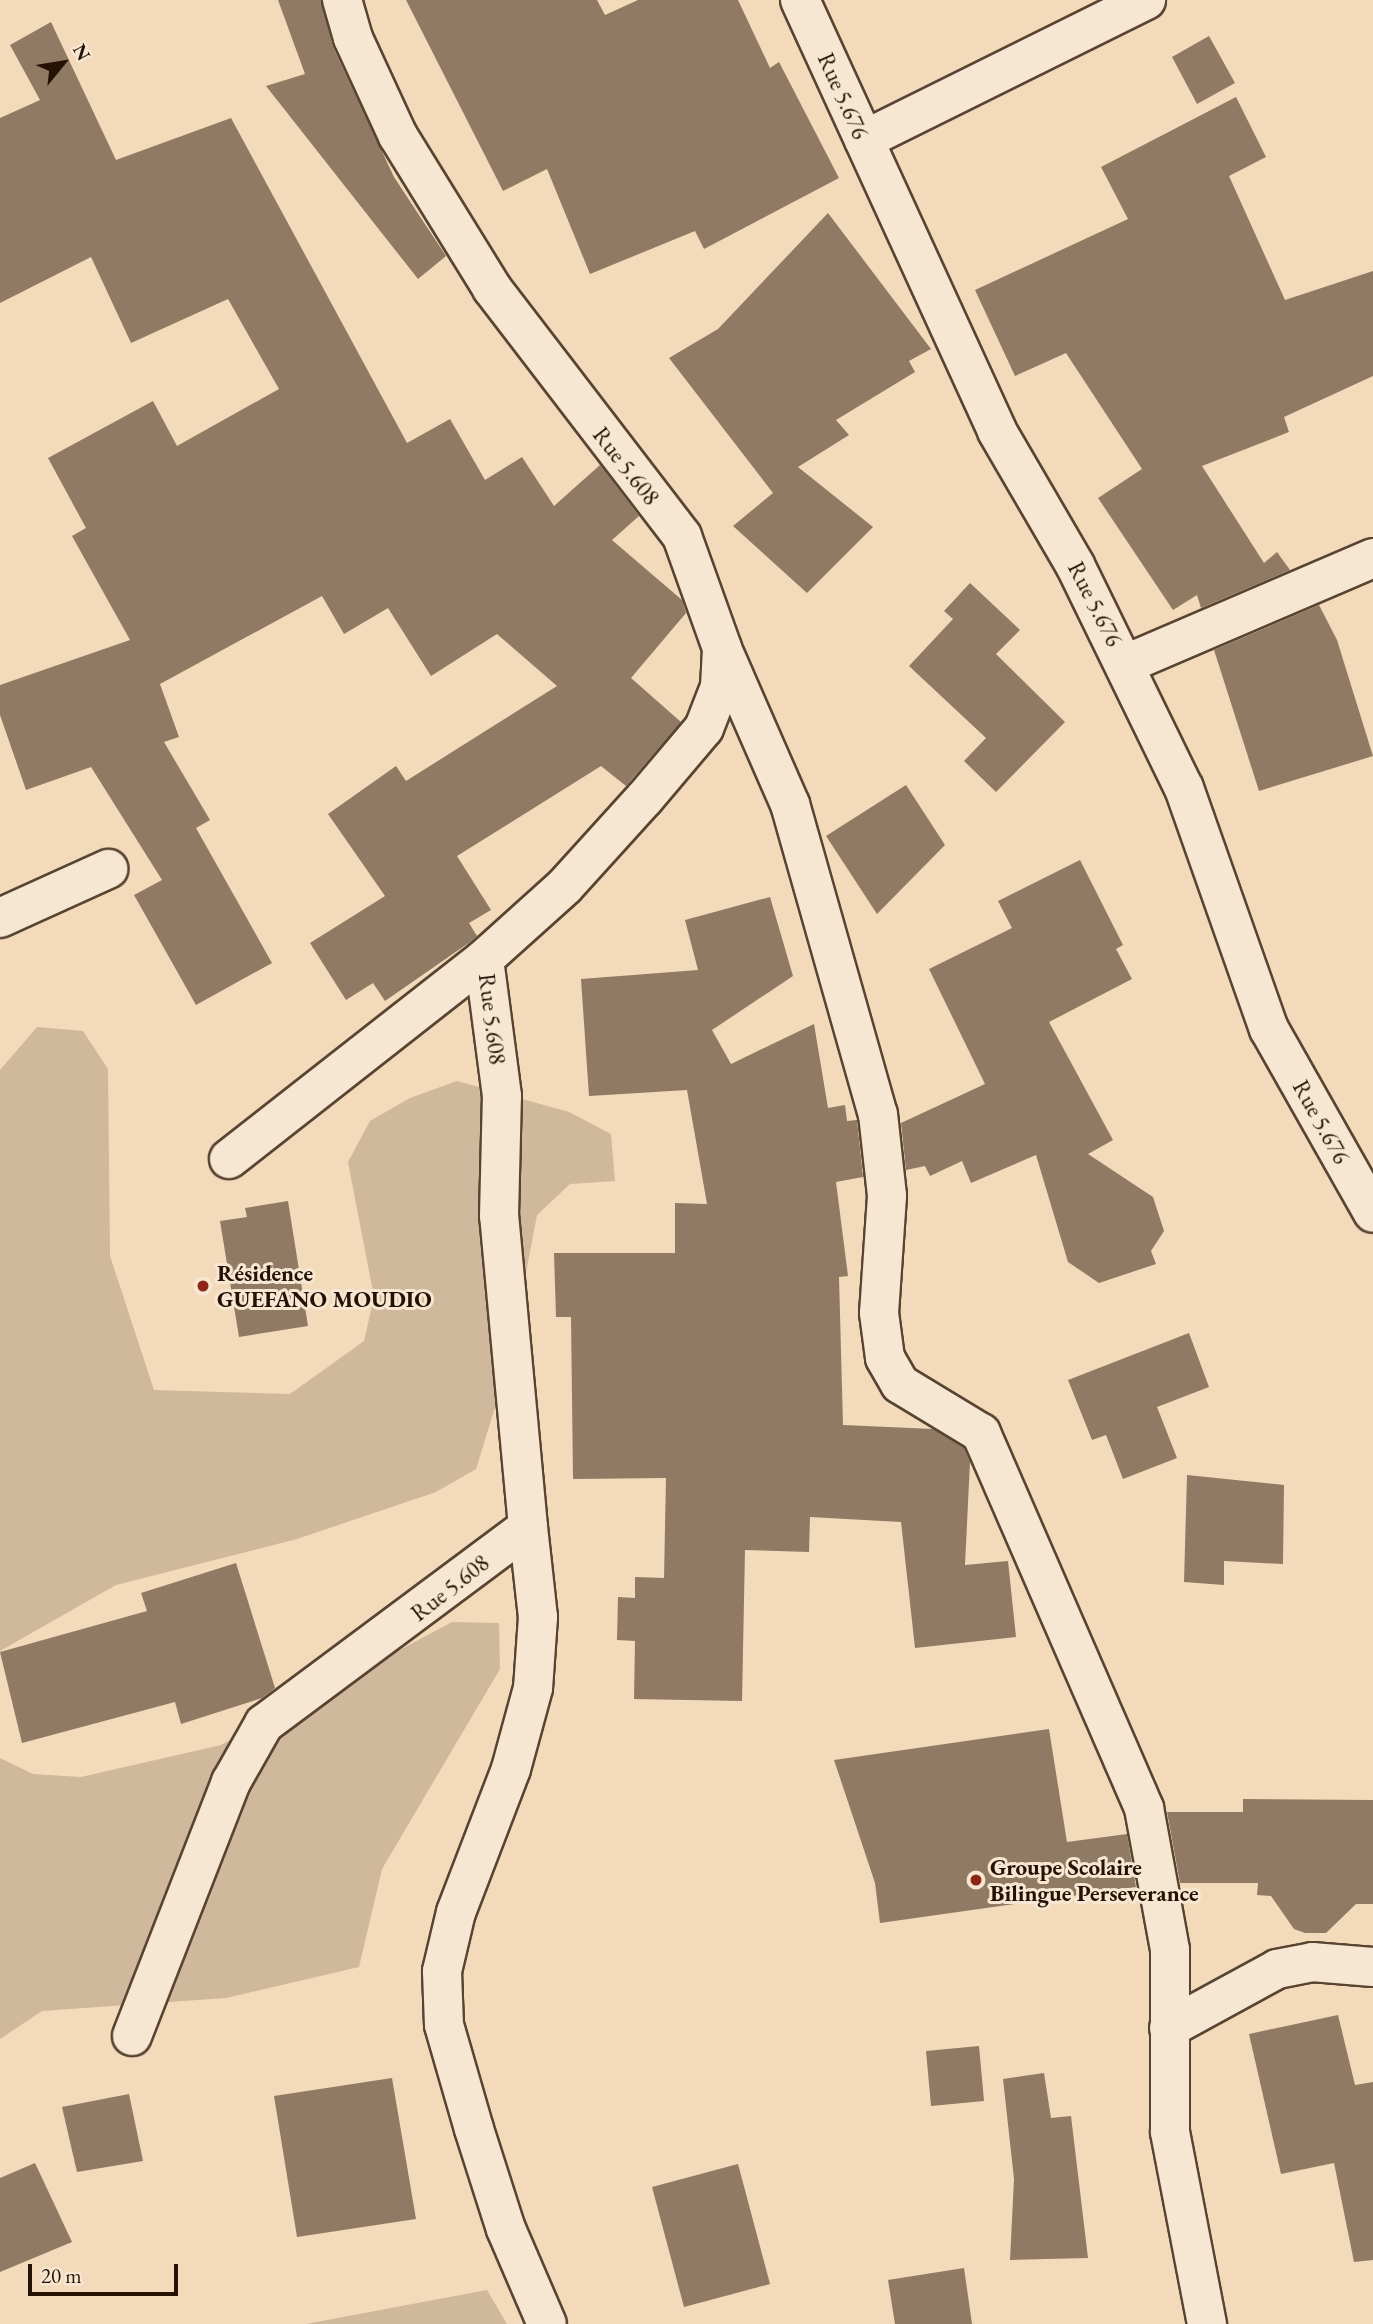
<!DOCTYPE html>
<meta charset="utf-8">
<style>
body{margin:0}
#map{position:relative;width:1373px;height:2324px;overflow:hidden;background:#f2daba;font-family:"EB Garamond",serif}
div>[style]{position:absolute}
.green>*{inset:0;background:#cfb89b}
.building>*{inset:0;background:#907a63}
.roads{filter:drop-shadow(2px 0 #584432) drop-shadow(-2px 0 #584432) drop-shadow(0 2px #584432) drop-shadow(0 -2px #584432)}
.minor>*{height:38px;margin:-19px;padding:0 19px;transform-origin:19px;border-radius:19px;background:#f7e7d2}
.dots>*{width:19px;height:19px;translate:-50% -50%;box-sizing:border-box;border:4px solid #f7e7d2;border-radius:50%}
span{translate:-50% -50%;white-space:nowrap;text-align:center;line-height:1.15;-webkit-text-stroke:6px #f7e7d2;paint-order:stroke}
.street-label{font-size:23px;color:#251204}
.poi-label{font-size:23px;color:#251204;font-weight:700}
.left{translate:0 -50%;text-align:left}
.north{position:absolute;left:28px;top:28px;width:70px;height:70px;-webkit-text-stroke:5px #f7e7d2;paint-order:stroke;rotate:60deg;font-size:19px;font-weight:700;line-height:28px;text-align:center;color:#251204}
.north::after{content:'';display:block;margin:auto;width:24px;height:32px;background:#251204;clip-path:polygon(50% 0,100% 100%,50% 72%,0 100%)}
.scale{position:absolute;left:28px;top:2264px;width:150px;height:32px;box-sizing:border-box;border:4px solid #251204;border-top:0;padding-left:9px;font-size:21px;line-height:24px;white-space:nowrap;color:#251204;-webkit-text-stroke:5px #f7e7d2;paint-order:stroke}
</style>
<div id="map">
<div class="green">
<div style="clip-path:polygon(37px 1027px,83px 1031px,108px 1069px,110px 1256px,154px 1390px,290px 1394px,364px 1341px,374px 1297px,348px 1162px,370px 1121px,410px 1098px,457px 1081px,569px 1112px,611px 1134px,615px 1181px,570px 1184px,537px 1215px,509px 1362px,476px 1469px,436px 1492px,297px 1539px,116px 1585px,0 1651px,0 1070px)"></div>
<div style="clip-path:polygon(452px 1622px,499px 1623px,500px 1669px,382px 1869px,359px 1967px,226px 1998px,42px 2011px,0 2039px,0 1758px,33px 1774px,81px 1777px,221px 1745px)"></div>
<div style="clip-path:polygon(487px 2290px,507px 2324px,306px 2324px)"></div>
</div>
<div class="building">
<div style="clip-path:polygon(278px 0,321px 0,333px 47px,394px 177px,446px 256px,418px 279px,266px 86px,305px 74px)"></div>
<div style="clip-path:polygon(406px 0,597px 0,605px 15px,638px 0,738px 0,770px 68px,779px 62px,839px 178px,704px 249px,695px 231px,590px 274px,547px 169px,503px 191px)"></div>
<div style="clip-path:polygon(51px 22px,116px 160px,231px 118px,407px 443px,450px 419px,485px 480px,522px 457px,554px 506px,600px 465px,639px 516px,612px 540px,682px 600px,686px 613px,631px 678px,681px 722px,626px 786px,601px 766px,457px 856px,491px 910px,469px 923px,477px 936px,470px 942px,385px 1001px,373px 983px,346px 1000px,310px 943px,385px 896px,328px 814px,396px 766px,406px 781px,557px 686px,497px 634px,431px 676px,388px 608px,344px 634px,322px 596px,160px 684px,179px 737px,164px 742px,210px 820px,196px 828px,272px 963px,196px 1005px,134px 895px,162px 880px,91px 767px,26px 790px,0 715px,0 685px,130px 640px,72px 536px,86px 528px,48px 458px,153px 401px,177px 446px,279px 389px,228px 299px,131px 343px,91px 257px,0 303px,0 118px,40px 100px,10px 45px)"></div>
<div style="clip-path:polygon(1209px 36px,1235px 83px,1197px 104px,1172px 57px)"></div>
<div style="clip-path:polygon(1236px 97px,1266px 157px,1229px 176px,1285px 300px,1373px 271px,1373px 376px,1284px 417px,1289px 432px,1202px 466px,1264px 563px,1277px 552px,1290px 570px,1201px 608px,1197px 595px,1173px 610px,1098px 498px,1142px 469px,1066px 353px,1015px 376px,975px 290px,1128px 219px,1101px 167px)"></div>
<div style="clip-path:polygon(828px 213px,931px 349px,909px 361px,915px 372px,836px 420px,849px 435px,798px 467px,873px 527px,807px 593px,733px 526px,773px 493px,669px 358px,718px 329px)"></div>
<div style="clip-path:polygon(970px 583px,1020px 630px,996px 654px,1065px 722px,996px 792px,964px 761px,986px 738px,909px 666px,953px 619px,944px 611px)"></div>
<div style="clip-path:polygon(1319px 605px,1337px 640px,1373px 756px,1259px 791px,1214px 650px)"></div>
<div style="clip-path:polygon(906px 785px,945px 845px,877px 914px,826px 836px)"></div>
<div style="clip-path:polygon(1080px 860px,1123px 945px,1116px 949px,1132px 979px,1049px 1022px,1113px 1140px,1088px 1154px,1153px 1197px,1164px 1231px,1151px 1251px,1156px 1264px,1099px 1283px,1068px 1262px,1036px 1155px,971px 1183px,962px 1161px,930px 1176px,925px 1166px,906px 1170px,901px 1123px,985px 1084px,929px 969px,1012px 928px,998px 901px)"></div>
<div style="clip-path:polygon(770px 897px,793px 976px,712px 1030px,731px 1064px,814px 1024px,828px 1108px,845px 1105px,847px 1121px,857px 1120px,863px 1177px,836px 1182px,848px 1276px,839px 1277px,843px 1425px,933px 1429px,964px 1448px,970px 1462px,965px 1565px,1008px 1561px,1016px 1637px,915px 1648px,901px 1522px,810px 1517px,809px 1552px,745px 1550px,742px 1701px,634px 1699px,635px 1641px,617px 1640px,618px 1597px,635px 1598px,635px 1577px,664px 1578px,666px 1478px,573px 1479px,571px 1317px,556px 1317px,554px 1253px,675px 1253px,675px 1203px,707px 1204px,687px 1090px,589px 1096px,581px 979px,698px 970px,685px 920px)"></div>
<div style="clip-path:polygon(288px 1201px,308px 1326px,239px 1337px,220px 1221px,247px 1217px,245px 1208px)"></div>
<div style="clip-path:polygon(1189px 1333px,1209px 1387px,1157px 1407px,1177px 1458px,1123px 1479px,1106px 1435px,1092px 1440px,1068px 1380px)"></div>
<div style="clip-path:polygon(1187px 1475px,1284px 1485px,1283px 1564px,1224px 1561px,1224px 1585px,1184px 1582px)"></div>
<div style="clip-path:polygon(236px 1563px,275px 1688px,262px 1698px,181px 1724px,175px 1702px,22px 1743px,0 1652px,147px 1611px,141px 1593px)"></div>
<div style="clip-path:polygon(1049px 1729px,1067px 1842px,1127px 1834px,1136px 1887px,880px 1923px,875px 1883px,834px 1760px)"></div>
<div style="clip-path:polygon(1243px 1799px,1373px 1800px,1373px 1904px,1356px 1904px,1326px 1933px,1305px 1933px,1294px 1929px,1271px 1896px,1257px 1895px,1258px 1883px,1180px 1883px,1167px 1812px,1243px 1812px)"></div>
<div style="clip-path:polygon(1338px 2015px,1355px 2085px,1373px 2082px,1373px 2260px,1354px 2262px,1334px 2163px,1281px 2174px,1249px 2034px)"></div>
<div style="clip-path:polygon(979px 2046px,984px 2101px,931px 2106px,926px 2051px)"></div>
<div style="clip-path:polygon(1044px 2073px,1051px 2118px,1071px 2116px,1088px 2258px,1010px 2260px,1014px 2179px,1003px 2079px)"></div>
<div style="clip-path:polygon(392px 2078px,416px 2219px,297px 2237px,274px 2096px)"></div>
<div style="clip-path:polygon(129px 2094px,143px 2161px,77px 2172px,62px 2107px)"></div>
<div style="clip-path:polygon(35px 2163px,72px 2242px,0 2272px,0 2178px)"></div>
<div style="clip-path:polygon(738px 2164px,770px 2284px,684px 2307px,652px 2187px)"></div>
<div style="clip-path:polygon(964px 2268px,972px 2324px,895px 2324px,888px 2280px)"></div>
</div>
<div class="roads">
<div class="minor">
<div style="left:800px;top:0;width:474px;rotate:65.4deg"></div>
<div style="left:997px;top:431px;width:155px;rotate:59.8deg"></div>
<div style="left:1075px;top:565px;width:248px;rotate:64deg"></div>
<div style="left:1184px;top:788px;width:256px;rotate:70.6deg"></div>
<div style="left:1269px;top:1029px;width:211px;rotate:60.5deg"></div>
<div style="left:864px;top:140px;width:315px;rotate:-26.4deg"></div>
<div style="left:723px;top:651px;width:167px;rotate:66.4deg"></div>
<div style="left:790px;top:804px;width:322px;rotate:74.2deg"></div>
<div style="left:878px;top:1114px;width:82px;rotate:83.7deg"></div>
<div style="left:887px;top:1196px;width:117px;rotate:93.9deg"></div>
<div style="left:879px;top:1313px;width:45px;rotate:82.4deg"></div>
<div style="left:885px;top:1358px;width:30px;rotate:60deg"></div>
<div style="left:900px;top:1384px;width:95px;rotate:31.2deg"></div>
<div style="left:981px;top:1433px;width:409px;rotate:66.5deg"></div>
<div style="left:1144px;top:1808px;width:144px;rotate:79.6deg"></div>
<div style="left:1170px;top:1950px;width:182px;rotate:90deg"></div>
<div style="left:1170px;top:2132px;width:196px;rotate:79.1deg"></div>
<div style="left:1126px;top:664px;width:269px;rotate:-23.2deg"></div>
<div style="left:0;top:918px;width:119px;rotate:-24.4deg"></div>
<div style="left:229px;top:1159px;width:324px;rotate:-38.1deg"></div>
<div style="left:528px;top:1527px;width:91px;rotate:83.7deg"></div>
<div style="left:538px;top:1617px;width:71px;rotate:94deg"></div>
<div style="left:533px;top:1688px;width:84px;rotate:105.2deg"></div>
<div style="left:511px;top:1769px;width:153px;rotate:111deg"></div>
<div style="left:456px;top:1912px;width:61px;rotate:103.3deg"></div>
<div style="left:442px;top:1971px;width:54px;rotate:87.9deg"></div>
<div style="left:444px;top:2025px;width:108px;rotate:73.9deg"></div>
<div style="left:474px;top:2129px;width:105px;rotate:72.3deg"></div>
<div style="left:506px;top:2229px;width:103px;rotate:66.7deg"></div>
<div style="left:1169px;top:2028px;width:123px;rotate:-28.6deg"></div>
<div style="left:1277px;top:1969px;width:36px;rotate:-11deg"></div>
<div style="left:1312px;top:1962px;width:61px;rotate:4.7deg"></div>
<div style="left:132px;top:2036px;width:273px;rotate:-68.7deg"></div>
<div style="left:231px;top:1782px;width:67px;rotate:-60.4deg"></div>
<div style="left:264px;top:1724px;width:329px;rotate:-36.7deg"></div>
<div style="left:528px;top:1527px;width:312px;rotate:-95.3deg"></div>
<div style="left:499px;top:1216px;width:120px;rotate:-88.6deg"></div>
<div style="left:502px;top:1096px;width:138px;rotate:-97.5deg"></div>
<div style="left:484px;top:959px;width:109px;rotate:-42deg"></div>
<div style="left:565px;top:886px;width:118px;rotate:-47.8deg"></div>
<div style="left:644px;top:799px;width:93px;rotate:-49.8deg"></div>
<div style="left:704px;top:728px;width:44px;rotate:-68.7deg"></div>
<div style="left:720px;top:687px;width:39px;rotate:-87deg"></div>
<div style="left:722px;top:648px;width:119px;rotate:-109.7deg"></div>
<div style="left:682px;top:536px;width:312px;rotate:-127.5deg"></div>
<div style="left:492px;top:288px;width:179px;rotate:-121.7deg"></div>
<div style="left:398px;top:136px;width:108px;rotate:-114.7deg"></div>
<div style="left:353px;top:38px;width:40px;rotate:-106deg"></div>
</div>
</div>
<div class="dots">
<div style="left:203px;top:1286px;background:#8f2418"></div>
<div style="left:976px;top:1880px;background:#8f2418"></div>
</div>
<div class="street-label">
<span style="left:843px;top:96px;rotate:66deg">Rue 5.676</span>
<span style="left:626px;top:466px;rotate:52deg">Rue 5.608</span>
<span style="left:1095px;top:604px;rotate:63deg">Rue 5.676</span>
<span style="left:492px;top:1019px;rotate:83deg">Rue 5.608</span>
<span style="left:1321px;top:1122px;rotate:61deg">Rue 5.676</span>
<span style="left:450px;top:1588px;rotate:-38deg">Rue 5.608</span>
</div>
<div class="poi-label">
<span class="left" style="left:217px;top:1286px">Résidence<br>GUEFANO MOUDIO</span>
<span class="left" style="left:990px;top:1880px">Groupe Scolaire<br>Bilingue Perseverance</span>
</div>
<div class="north">N</div>
<div class="scale">20 m</div>
</div>
